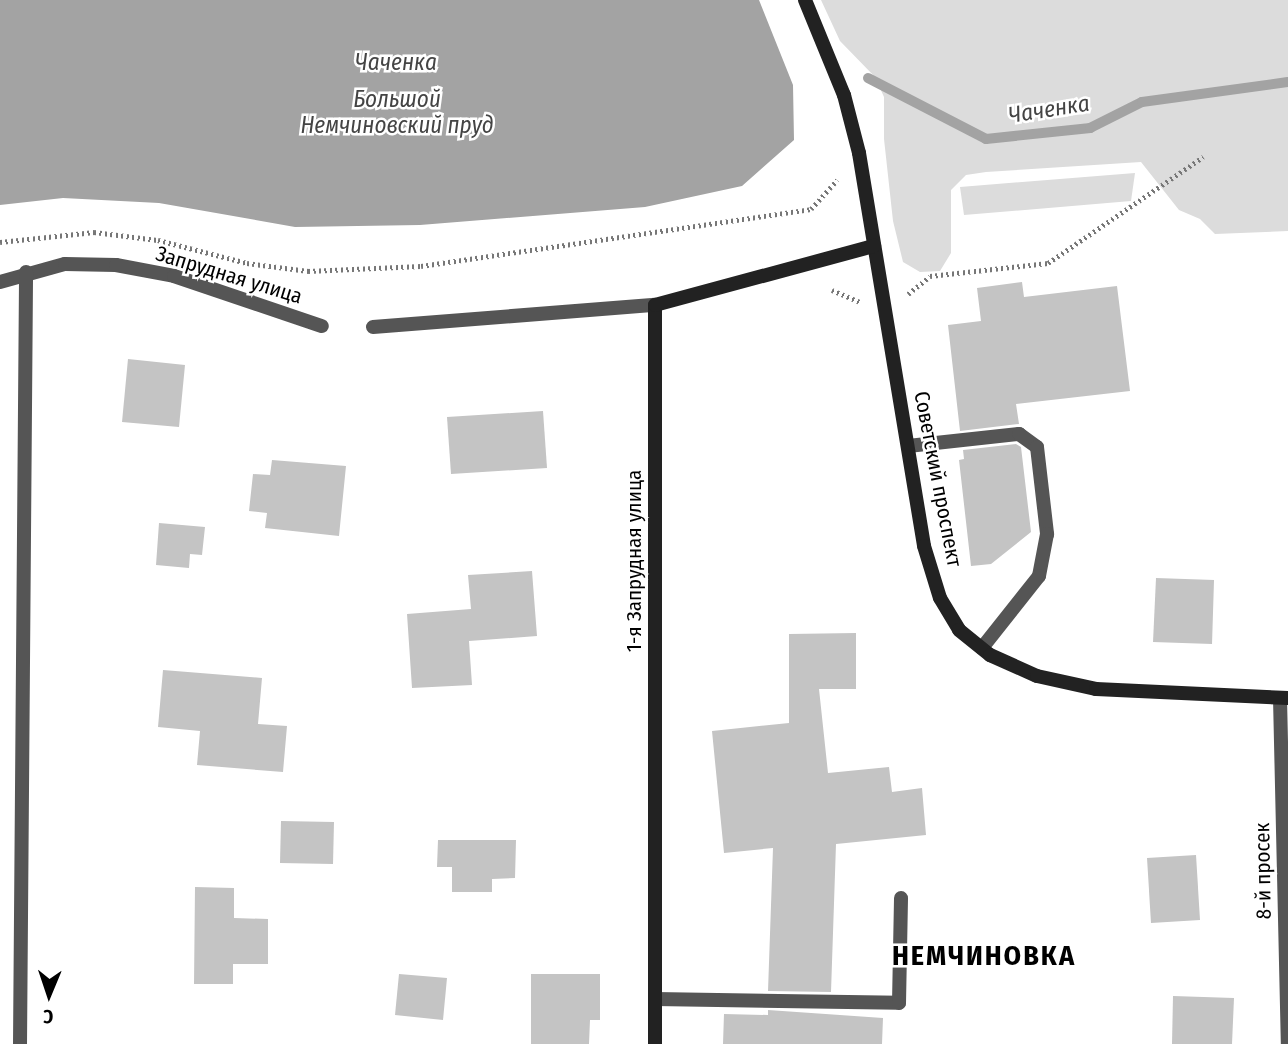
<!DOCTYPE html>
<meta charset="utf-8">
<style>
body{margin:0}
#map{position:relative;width:1288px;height:1044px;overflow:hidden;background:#fff;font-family:"Fira Sans Condensed",sans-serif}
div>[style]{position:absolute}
.green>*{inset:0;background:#dcdcdc}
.water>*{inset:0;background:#a3a3a3}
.stream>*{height:10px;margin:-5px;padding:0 5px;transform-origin:5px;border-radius:5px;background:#a3a3a3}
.building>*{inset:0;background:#c4c4c4}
.path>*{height:4.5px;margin-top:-2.25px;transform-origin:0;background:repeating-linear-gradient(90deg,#777 0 2px,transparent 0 5.5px)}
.lane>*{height:14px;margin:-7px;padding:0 7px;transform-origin:7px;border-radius:7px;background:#555}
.street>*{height:14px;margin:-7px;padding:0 7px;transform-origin:7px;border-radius:7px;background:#555}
.secondary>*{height:14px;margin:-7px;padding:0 7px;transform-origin:7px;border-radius:7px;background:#222}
span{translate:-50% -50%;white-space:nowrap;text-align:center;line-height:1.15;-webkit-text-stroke:5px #fff;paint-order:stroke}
.street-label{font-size:21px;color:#000}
.water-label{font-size:23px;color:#444;font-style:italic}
.district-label{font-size:28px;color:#000;font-weight:700;letter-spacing:2px}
.north{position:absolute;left:14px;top:960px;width:70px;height:70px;-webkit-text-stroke:5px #fff;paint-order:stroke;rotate:182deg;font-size:19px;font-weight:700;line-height:28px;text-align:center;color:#000}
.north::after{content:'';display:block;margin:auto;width:24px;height:32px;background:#000;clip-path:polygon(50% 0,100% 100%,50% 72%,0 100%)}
</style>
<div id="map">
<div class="green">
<div style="clip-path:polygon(821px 0,1288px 0,1288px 231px,1215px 234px,1200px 219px,1179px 210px,1141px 162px,986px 172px,966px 175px,951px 190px,951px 253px,940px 271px,920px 272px,903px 262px,893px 221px,884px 139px,884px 97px,875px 77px,840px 41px)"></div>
<div style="clip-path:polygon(1135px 173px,1131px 201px,964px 215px,960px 187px)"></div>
</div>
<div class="water">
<div style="clip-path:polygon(0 0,759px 0,793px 85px,794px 140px,742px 186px,645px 207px,420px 225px,295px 227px,159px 203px,63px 198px,0 205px)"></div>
</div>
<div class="stream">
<div style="left:868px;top:78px;width:133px;rotate:27.3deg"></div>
<div style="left:986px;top:139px;width:105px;rotate:-6deg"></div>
<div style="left:1090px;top:128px;width:58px;rotate:-26.6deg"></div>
<div style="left:1142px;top:102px;width:147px;rotate:-7.8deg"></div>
</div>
<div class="building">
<div style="clip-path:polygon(1022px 282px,1024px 297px,1117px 286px,1130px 391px,1016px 404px,1019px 424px,960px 431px,948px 325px,981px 321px,977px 288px)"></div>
<div style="clip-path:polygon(128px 359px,185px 365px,179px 427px,122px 422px)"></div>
<div style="clip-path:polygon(543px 411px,547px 468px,451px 474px,447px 417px)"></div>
<div style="clip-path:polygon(1016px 444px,1021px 447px,1031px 532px,991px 564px,971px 566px,959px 460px,964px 459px,963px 450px)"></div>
<div style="clip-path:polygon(272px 460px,346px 466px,339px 536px,265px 528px,267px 513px,249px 511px,253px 474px,270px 475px)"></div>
<div style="clip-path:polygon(159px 523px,205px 527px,202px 555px,190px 554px,189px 568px,156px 565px)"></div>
<div style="clip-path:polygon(532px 571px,537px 636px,469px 641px,472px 685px,412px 688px,407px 614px,471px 609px,468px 575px)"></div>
<div style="clip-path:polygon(1156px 578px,1214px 580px,1212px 644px,1153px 642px)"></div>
<div style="clip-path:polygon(856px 633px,856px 689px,819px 689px,828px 773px,889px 767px,892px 792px,922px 788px,926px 835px,836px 844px,831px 992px,768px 991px,773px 848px,724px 853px,712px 731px,789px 723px,789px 634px)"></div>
<div style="clip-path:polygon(163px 670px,262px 678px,258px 724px,287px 726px,283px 772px,197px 765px,200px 731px,158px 727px)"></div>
<div style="clip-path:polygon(281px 821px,334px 822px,333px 864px,280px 863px)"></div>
<div style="clip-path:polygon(438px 840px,516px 840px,515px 878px,492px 879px,492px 892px,452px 892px,452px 867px,437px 867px)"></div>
<div style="clip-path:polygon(1196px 855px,1200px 920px,1151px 923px,1147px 858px)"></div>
<div style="clip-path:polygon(195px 887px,234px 888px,234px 918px,268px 919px,268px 964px,233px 964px,233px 984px,194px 984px)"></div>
<div style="clip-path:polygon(399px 974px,447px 978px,443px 1020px,395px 1015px)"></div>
<div style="clip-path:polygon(531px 974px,600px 974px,600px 1020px,590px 1020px,589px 1044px,531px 1044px)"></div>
<div style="clip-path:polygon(1173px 996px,1234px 998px,1232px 1044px,1172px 1044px)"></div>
<div style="clip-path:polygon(768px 1010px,883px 1018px,882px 1044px,723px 1044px,724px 1014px,768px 1015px)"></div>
</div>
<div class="path">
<div style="left:0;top:242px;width:95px;rotate:-6.1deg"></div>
<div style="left:94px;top:232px;width:64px;rotate:7.1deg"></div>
<div style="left:158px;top:240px;width:92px;rotate:14.5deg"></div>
<div style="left:247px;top:263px;width:62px;rotate:7.5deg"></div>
<div style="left:308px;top:271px;width:113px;rotate:-2.5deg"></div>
<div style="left:421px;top:266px;width:394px;rotate:-8.3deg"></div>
<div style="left:811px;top:209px;width:39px;rotate:-48deg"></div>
<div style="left:832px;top:290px;width:30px;rotate:23deg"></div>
<div style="left:908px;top:294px;width:28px;rotate:-39deg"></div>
<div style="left:930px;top:276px;width:119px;rotate:-6.3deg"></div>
<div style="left:1048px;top:263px;width:188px;rotate:-34.4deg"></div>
</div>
<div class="lane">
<div style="left:908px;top:446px;width:112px;rotate:-6.2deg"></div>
<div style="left:1019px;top:434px;width:22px;rotate:36deg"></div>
<div style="left:1037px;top:447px;width:88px;rotate:83.4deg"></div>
<div style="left:1047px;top:534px;width:43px;rotate:100.8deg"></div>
<div style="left:1039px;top:576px;width:92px;rotate:128.4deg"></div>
<div style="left:655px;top:999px;width:244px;rotate:0.9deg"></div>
<div style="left:899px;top:1003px;width:105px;rotate:-88.9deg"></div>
</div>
<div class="street">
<div style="left:0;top:282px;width:67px;rotate:-15.5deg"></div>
<div style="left:65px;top:264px;width:51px;rotate:1.1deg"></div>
<div style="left:116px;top:265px;width:59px;rotate:10.7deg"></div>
<div style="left:174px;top:276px;width:156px;rotate:18.7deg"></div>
<div style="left:373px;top:327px;width:283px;rotate:-4.5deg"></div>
<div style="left:1280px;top:698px;width:346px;rotate:88.7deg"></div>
<div style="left:20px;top:1044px;width:772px;rotate:-89.55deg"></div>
</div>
<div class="secondary">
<div style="left:805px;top:0;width:103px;rotate:67.7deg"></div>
<div style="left:844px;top:95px;width:60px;rotate:75.5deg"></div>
<div style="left:859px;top:153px;width:398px;rotate:80.6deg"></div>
<div style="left:924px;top:546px;width:54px;rotate:72.9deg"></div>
<div style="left:940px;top:598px;width:37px;rotate:59deg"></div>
<div style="left:959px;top:630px;width:40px;rotate:39deg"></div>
<div style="left:990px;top:655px;width:51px;rotate:24.1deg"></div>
<div style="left:1037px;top:676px;width:60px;rotate:12.4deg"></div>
<div style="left:1096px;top:689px;width:192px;rotate:2.7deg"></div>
<div style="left:655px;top:1044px;width:739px;rotate:-90deg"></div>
<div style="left:655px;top:305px;width:227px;rotate:-15.1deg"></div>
</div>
<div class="street-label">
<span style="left:229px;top:275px;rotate:17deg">Запрудная улица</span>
<span style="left:938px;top:479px;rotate:79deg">Советский проспект</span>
<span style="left:634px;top:561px;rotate:-90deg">1-я Запрудная улица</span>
<span style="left:1263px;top:871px;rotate:-91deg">8-й просек</span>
</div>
<div class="water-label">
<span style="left:396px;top:62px">Чаченка</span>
<span style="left:397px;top:112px">Большой<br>Немчиновский пруд</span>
<span style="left:1049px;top:109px;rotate:-9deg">Чаченка</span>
</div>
<div class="district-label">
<span style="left:984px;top:956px">НЕМЧИНОВКА</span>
</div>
<div class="north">С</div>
</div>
